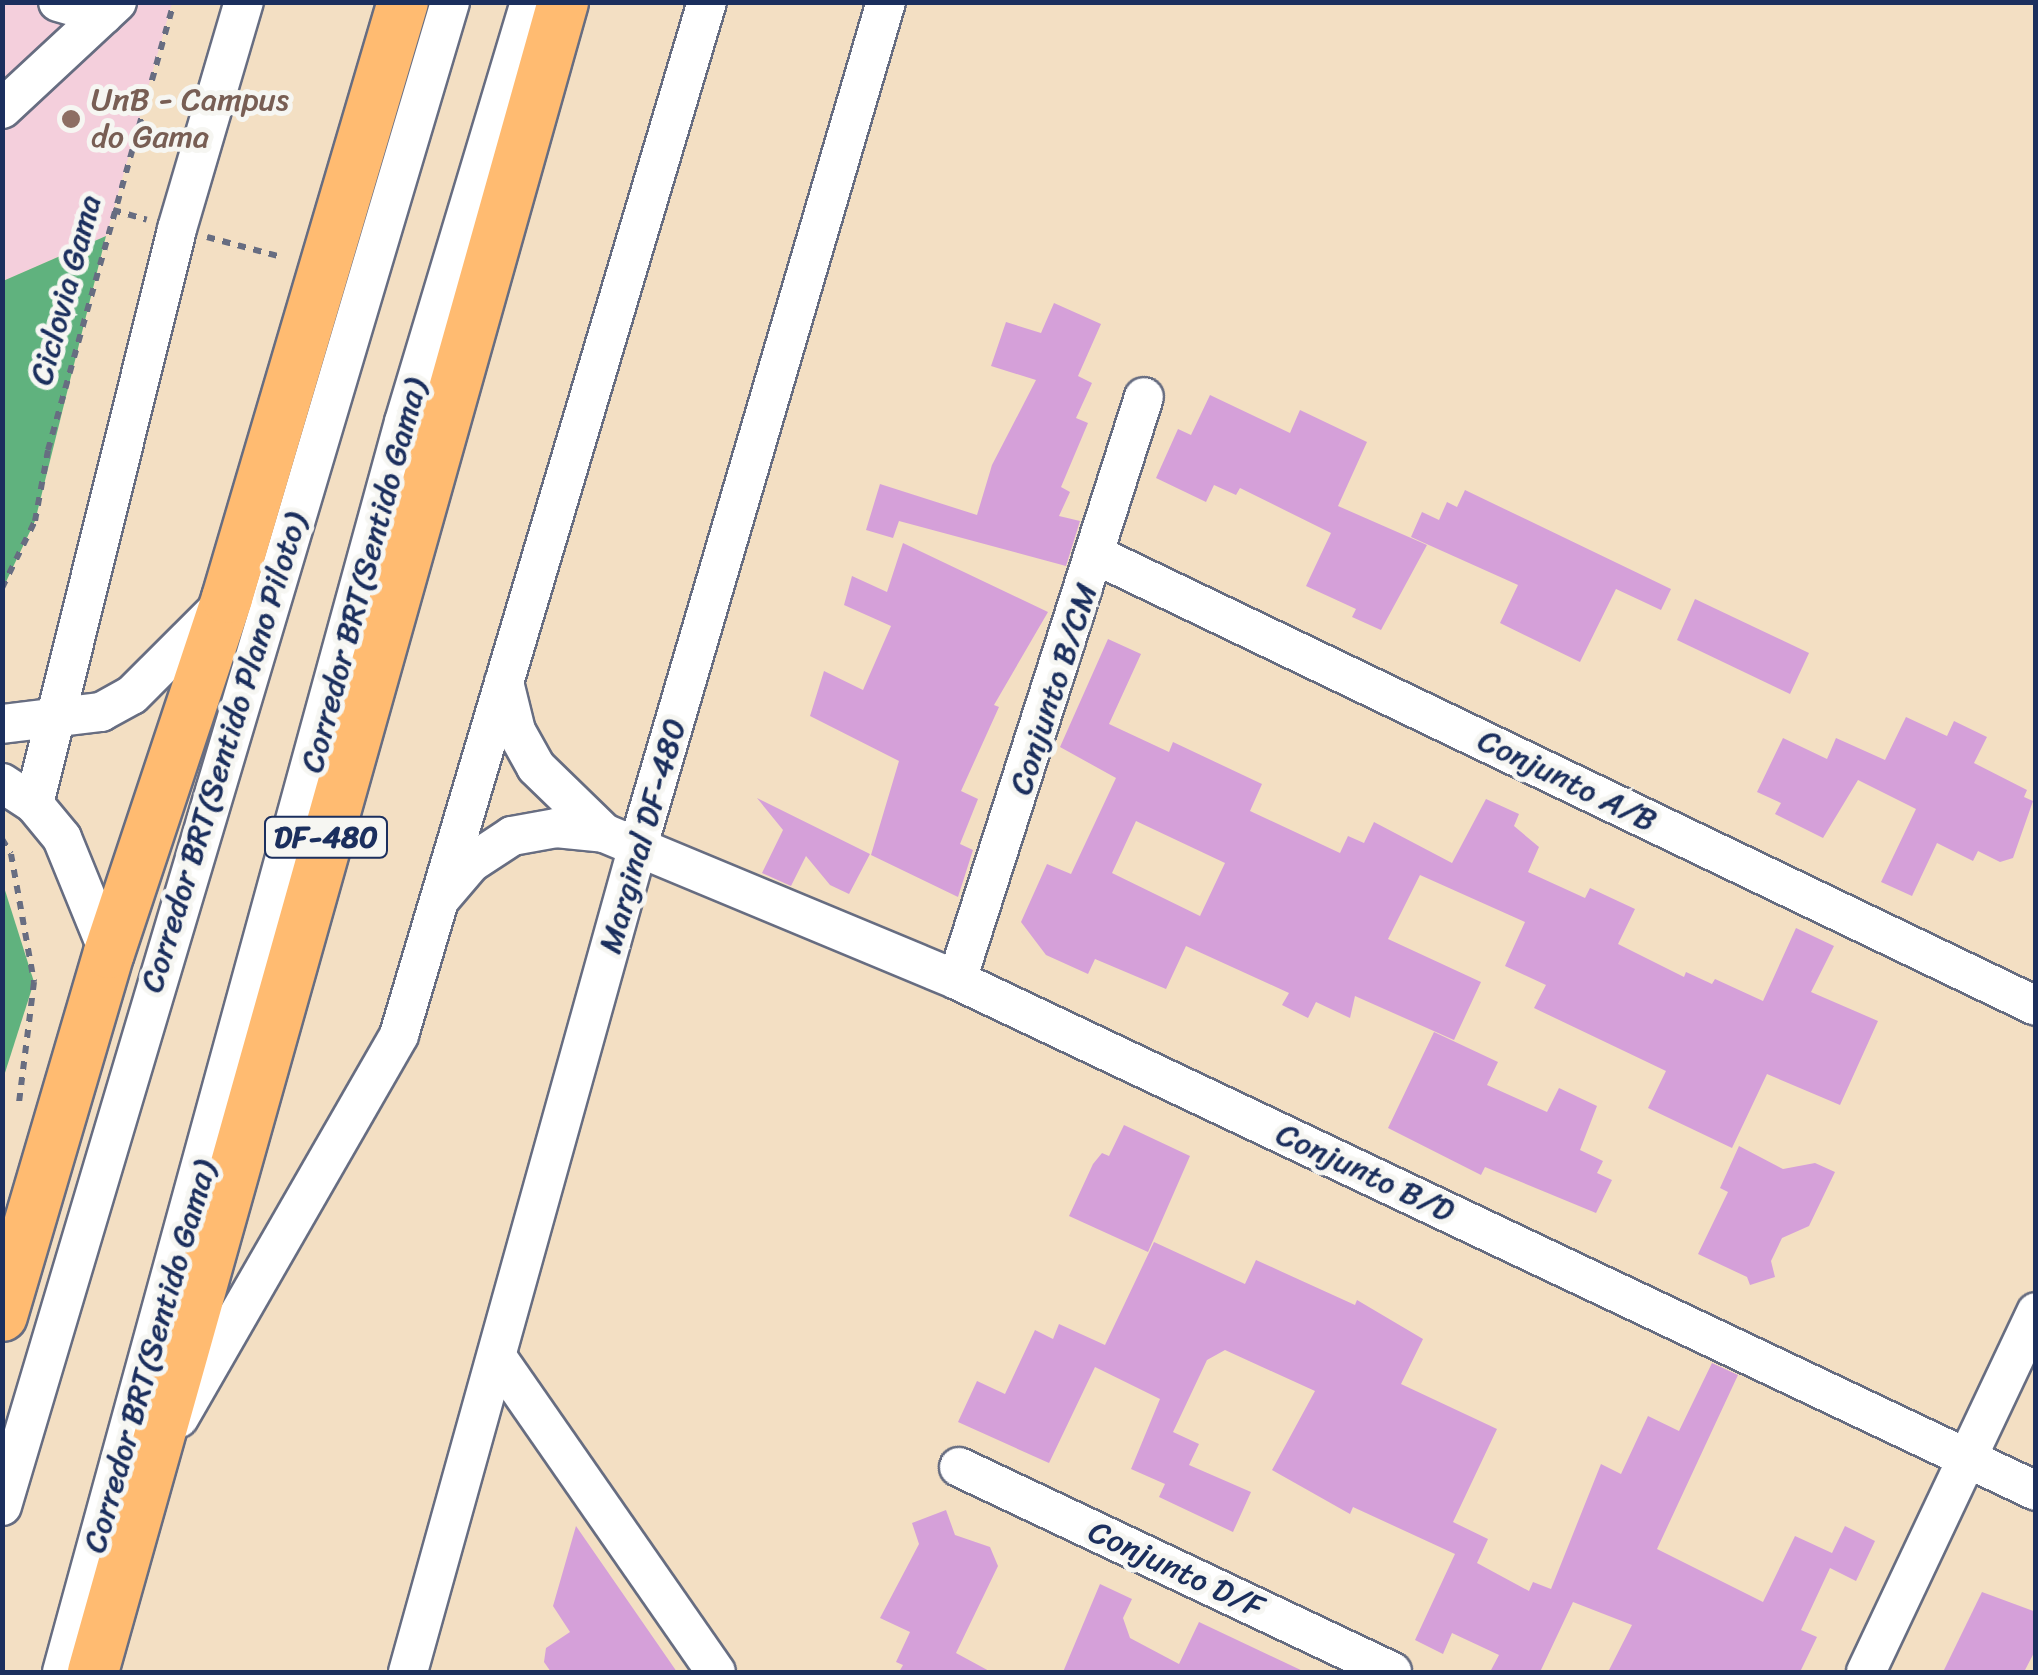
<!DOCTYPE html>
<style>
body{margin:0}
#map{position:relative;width:2038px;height:1675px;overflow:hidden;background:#f3dfc3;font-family:Sriracha,sans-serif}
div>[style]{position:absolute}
.built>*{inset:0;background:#f4cfdc}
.forest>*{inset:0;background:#60b27e}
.building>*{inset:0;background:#d5a0d9}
.path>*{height:6px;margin-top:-3px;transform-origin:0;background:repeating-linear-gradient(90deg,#676d81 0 8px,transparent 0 16px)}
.roads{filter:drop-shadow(2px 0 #676d81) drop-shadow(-2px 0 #676d81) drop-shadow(0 2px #676d81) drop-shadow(0 -2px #676d81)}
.minor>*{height:38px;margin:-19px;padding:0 19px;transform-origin:19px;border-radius:19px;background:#fff}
.major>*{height:50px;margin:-25px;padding:0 25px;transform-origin:25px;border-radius:25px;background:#ffbb71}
.dots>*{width:28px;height:28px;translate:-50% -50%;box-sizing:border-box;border:5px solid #f6f6f2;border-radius:50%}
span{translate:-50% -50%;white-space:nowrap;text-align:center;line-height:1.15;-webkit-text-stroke:10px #f6f6f2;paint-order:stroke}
.shield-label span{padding:2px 8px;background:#f6f6f2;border:2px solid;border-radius:8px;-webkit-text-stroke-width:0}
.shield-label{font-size:30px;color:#1b2f5e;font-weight:700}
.education-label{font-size:32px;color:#785e54}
.left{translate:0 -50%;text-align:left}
.street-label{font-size:32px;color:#1b2f5e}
.frame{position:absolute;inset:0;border:5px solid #1b2f5e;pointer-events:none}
</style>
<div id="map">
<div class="built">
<div style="clip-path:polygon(3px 3px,172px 3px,106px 236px,3px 281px)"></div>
</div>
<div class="forest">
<div style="clip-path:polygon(106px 236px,35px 521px,3px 588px,3px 281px)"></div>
<div style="clip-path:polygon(3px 884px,34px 982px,3px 1079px,2px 1079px)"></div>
</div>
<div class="building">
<div style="clip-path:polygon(1054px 303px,1101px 324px,1078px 376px,1092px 383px,1076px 418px,1088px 423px,1061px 487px,1070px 492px,1059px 516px,1080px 521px,1066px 566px,899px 521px,893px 538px,866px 530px,880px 484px,977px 515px,992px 465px,1036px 380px,991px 366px,1006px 322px,1041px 333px)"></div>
<div style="clip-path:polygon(1210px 395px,1290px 433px,1300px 410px,1367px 442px,1338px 506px,1427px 545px,1381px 630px,1352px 617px,1356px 609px,1306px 586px,1331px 533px,1240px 488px,1236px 495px,1214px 485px,1206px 502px,1156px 478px,1178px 429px,1191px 435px)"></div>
<div style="clip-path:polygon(1465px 490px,1671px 589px,1661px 610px,1616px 589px,1580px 662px,1500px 623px,1518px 585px,1411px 537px,1422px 512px,1439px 520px,1447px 502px,1457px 507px)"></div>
<div style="clip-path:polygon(903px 543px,1048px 612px,994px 705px,999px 707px,961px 791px,978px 799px,960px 844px,973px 850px,958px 897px,871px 855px,899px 761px,810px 716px,824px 671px,863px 690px,891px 626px,844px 605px,852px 576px,887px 592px)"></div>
<div style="clip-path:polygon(1695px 599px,1809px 653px,1790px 694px,1677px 640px)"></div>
<div style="clip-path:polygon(evenodd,1108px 639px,1141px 654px,1109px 724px,1169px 752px,1173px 742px,1262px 784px,1250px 811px,1340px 853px,1348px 836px,1364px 843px,1374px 822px,1452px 863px,1486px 799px,1519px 814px,1514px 826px,1539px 847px,1528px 872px,1585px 898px,1590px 888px,1635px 909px,1618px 944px,1684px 977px,1686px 972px,1712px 984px,1715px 979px,1763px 1001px,1796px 928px,1834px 946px,1811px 992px,1878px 1021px,1840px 1105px,1767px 1074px,1732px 1148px,1648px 1108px,1666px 1071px,1534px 1008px,1546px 985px,1505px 966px,1525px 922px,1420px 875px,1388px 939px,1481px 982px,1454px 1040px,1355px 996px,1350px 1018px,1316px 1002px,1308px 1018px,1282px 1005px,1289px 993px,1186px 946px,1166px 989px,1095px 959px,1088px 974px,1046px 955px,1021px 922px,1047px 864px,1071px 874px,1116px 778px,1060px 747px,1108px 639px,1136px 821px,1225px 863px,1200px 916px,1112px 873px,1136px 821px)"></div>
<div style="clip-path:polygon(1906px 717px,1947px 736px,1954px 721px,1987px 737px,1974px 763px,2027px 790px,2024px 797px,2033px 801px,2013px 858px,2000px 862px,1978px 851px,1973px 861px,1937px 843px,1912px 896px,1881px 882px,1916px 809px,1858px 780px,1823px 838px,1775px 814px,1781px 803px,1757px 792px,1783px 738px,1827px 759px,1836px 738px,1885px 760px)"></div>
<div style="clip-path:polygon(757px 798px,870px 854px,849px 894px,830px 885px,806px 856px,791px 886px,762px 873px,783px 830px)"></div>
<div style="clip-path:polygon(1434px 1032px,1498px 1062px,1487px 1085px,1547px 1112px,1559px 1088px,1597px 1106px,1580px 1150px,1603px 1161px,1597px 1173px,1612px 1180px,1596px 1213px,1485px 1167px,1481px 1175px,1388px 1128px)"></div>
<div style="clip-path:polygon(1124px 1125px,1190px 1156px,1148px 1252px,1069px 1216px,1093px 1164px,1102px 1153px,1109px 1156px)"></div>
<div style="clip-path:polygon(1739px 1146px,1783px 1169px,1815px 1163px,1835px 1172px,1809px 1226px,1782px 1238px,1771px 1261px,1775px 1277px,1750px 1285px,1747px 1277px,1698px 1254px,1728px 1192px,1720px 1188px)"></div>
<div style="clip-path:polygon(1154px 1242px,1245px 1284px,1256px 1260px,1355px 1305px,1357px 1300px,1423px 1339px,1401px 1384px,1497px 1429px,1453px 1522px,1488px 1539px,1477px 1563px,1529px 1591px,1533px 1582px,1551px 1589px,1601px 1464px,1621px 1474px,1648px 1416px,1679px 1431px,1712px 1363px,1738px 1375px,1657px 1549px,1763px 1602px,1795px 1536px,1832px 1553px,1845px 1526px,1875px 1541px,1856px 1581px,1830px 1568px,1801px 1630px,1817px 1637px,1800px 1672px,1608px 1672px,1632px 1625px,1573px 1602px,1540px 1672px,1490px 1672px,1499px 1655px,1452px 1633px,1443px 1654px,1415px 1640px,1455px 1554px,1353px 1507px,1350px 1514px,1272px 1470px,1315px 1391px,1225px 1350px,1207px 1360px,1173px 1432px,1199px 1444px,1189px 1465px,1251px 1492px,1233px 1532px,1159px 1497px,1165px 1484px,1131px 1469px,1160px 1399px,1095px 1367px,1049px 1463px,958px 1422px,977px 1381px,1005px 1394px,1035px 1330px,1053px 1339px,1059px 1324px,1105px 1345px)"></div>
<div style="clip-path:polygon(946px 1510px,955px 1535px,990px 1547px,998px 1566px,956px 1653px,991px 1672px,899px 1672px,903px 1665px,896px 1662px,910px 1632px,880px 1618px,919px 1544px,912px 1523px)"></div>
<div style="clip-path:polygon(576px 1526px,677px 1672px,551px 1672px,544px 1662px,546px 1648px,570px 1632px,553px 1606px)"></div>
<div style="clip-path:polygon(1100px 1584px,1132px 1599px,1123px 1618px,1130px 1638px,1179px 1664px,1199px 1622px,1305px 1672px,1063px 1672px)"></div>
<div style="clip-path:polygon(1982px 1592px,2036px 1612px,2036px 1649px,2024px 1672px,1943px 1672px)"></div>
</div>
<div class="path">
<div style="left:113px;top:210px;width:35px;rotate:16deg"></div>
<div style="left:207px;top:237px;width:73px;rotate:15deg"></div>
<div style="left:2px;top:588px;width:75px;rotate:-63.8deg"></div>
<div style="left:35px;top:521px;width:72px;rotate:-79.6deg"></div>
<div style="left:48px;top:450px;width:465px;rotate:-74.3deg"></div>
<div style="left:2px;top:839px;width:17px;rotate:59deg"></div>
<div style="left:11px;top:854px;width:130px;rotate:79.8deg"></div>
<div style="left:34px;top:982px;width:122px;rotate:97.1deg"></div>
</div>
<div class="roads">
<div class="minor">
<div style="left:58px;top:2px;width:47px;rotate:16.1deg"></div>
<div style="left:2px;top:109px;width:157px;rotate:-42.9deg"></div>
<div style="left:1098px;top:556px;width:1040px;rotate:25.63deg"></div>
<div style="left:504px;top:682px;width:50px;rotate:76.2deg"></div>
<div style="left:516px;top:731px;width:41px;rotate:60.9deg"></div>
<div style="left:536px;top:767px;width:95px;rotate:44.1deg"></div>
<div style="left:2px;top:724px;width:100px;rotate:-6.9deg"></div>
<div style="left:101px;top:712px;width:35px;rotate:-29deg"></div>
<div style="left:132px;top:695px;width:119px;rotate:-45deg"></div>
<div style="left:2px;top:783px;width:38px;rotate:33deg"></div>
<div style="left:34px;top:804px;width:44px;rotate:50.5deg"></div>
<div style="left:62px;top:838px;width:124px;rotate:67.8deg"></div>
<div style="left:34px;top:804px;width:593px;rotate:-76.03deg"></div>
<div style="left:177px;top:229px;width:237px;rotate:-73.6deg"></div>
<div style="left:442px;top:897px;width:45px;rotate:-49.5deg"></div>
<div style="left:471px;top:863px;width:49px;rotate:-33.4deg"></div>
<div style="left:512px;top:836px;width:45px;rotate:-10.3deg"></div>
<div style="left:556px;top:828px;width:48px;rotate:5.9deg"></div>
<div style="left:604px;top:833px;width:382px;rotate:22.6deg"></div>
<div style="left:957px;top:980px;width:1194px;rotate:25.34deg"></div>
<div style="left:957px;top:980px;width:612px;rotate:-72.22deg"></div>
<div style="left:499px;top:1360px;width:380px;rotate:55.2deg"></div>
<div style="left:179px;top:1418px;width:442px;rotate:-60.1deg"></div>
<div style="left:399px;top:1035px;width:1078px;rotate:-73.4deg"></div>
<div style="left:959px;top:1467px;width:479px;rotate:25.3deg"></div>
<div style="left:2px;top:1506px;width:1569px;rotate:-73.41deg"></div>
<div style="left:62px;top:1672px;width:1296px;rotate:-74.7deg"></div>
<div style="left:404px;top:422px;width:438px;rotate:-73.3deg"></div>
<div style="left:408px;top:1672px;width:857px;rotate:-74.44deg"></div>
<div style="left:638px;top:846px;width:880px;rotate:-73.63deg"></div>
<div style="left:1866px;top:1672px;width:398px;rotate:-64.7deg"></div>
</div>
<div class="major">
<div style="left:2px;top:1316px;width:378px;rotate:-73.6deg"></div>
<div style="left:109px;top:953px;width:374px;rotate:-71.6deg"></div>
<div style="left:227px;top:598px;width:621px;rotate:-73.55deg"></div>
<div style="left:93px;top:1672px;width:1735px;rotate:-74.28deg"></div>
</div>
</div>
<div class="dots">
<div style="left:71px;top:119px;background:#8d6e63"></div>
</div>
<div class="shield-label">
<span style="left:326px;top:837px">DF-480</span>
</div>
<div class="education-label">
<span class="left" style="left:91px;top:119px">UnB - Campus<br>do Gama</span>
</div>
<div class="street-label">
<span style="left:66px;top:290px;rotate:-75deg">Ciclovia Gama</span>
<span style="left:364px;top:576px;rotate:-75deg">Corredor BRT(Sentido Gama)</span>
<span style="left:1054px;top:689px;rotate:-72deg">Conjunto B/CM</span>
<span style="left:224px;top:753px;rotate:-73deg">Corredor BRT(Sentido Plano Piloto)</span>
<span style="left:1567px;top:781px;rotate:26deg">Conjunto A/B</span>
<span style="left:643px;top:836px;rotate:-74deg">Marginal DF-480</span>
<span style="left:1365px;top:1173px;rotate:25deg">Conjunto B/D</span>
<span style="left:150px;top:1357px;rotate:-74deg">Corredor BRT(Sentido Gama)</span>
<span style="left:1176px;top:1570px;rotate:25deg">Conjunto D/F</span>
</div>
<div class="frame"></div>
</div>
